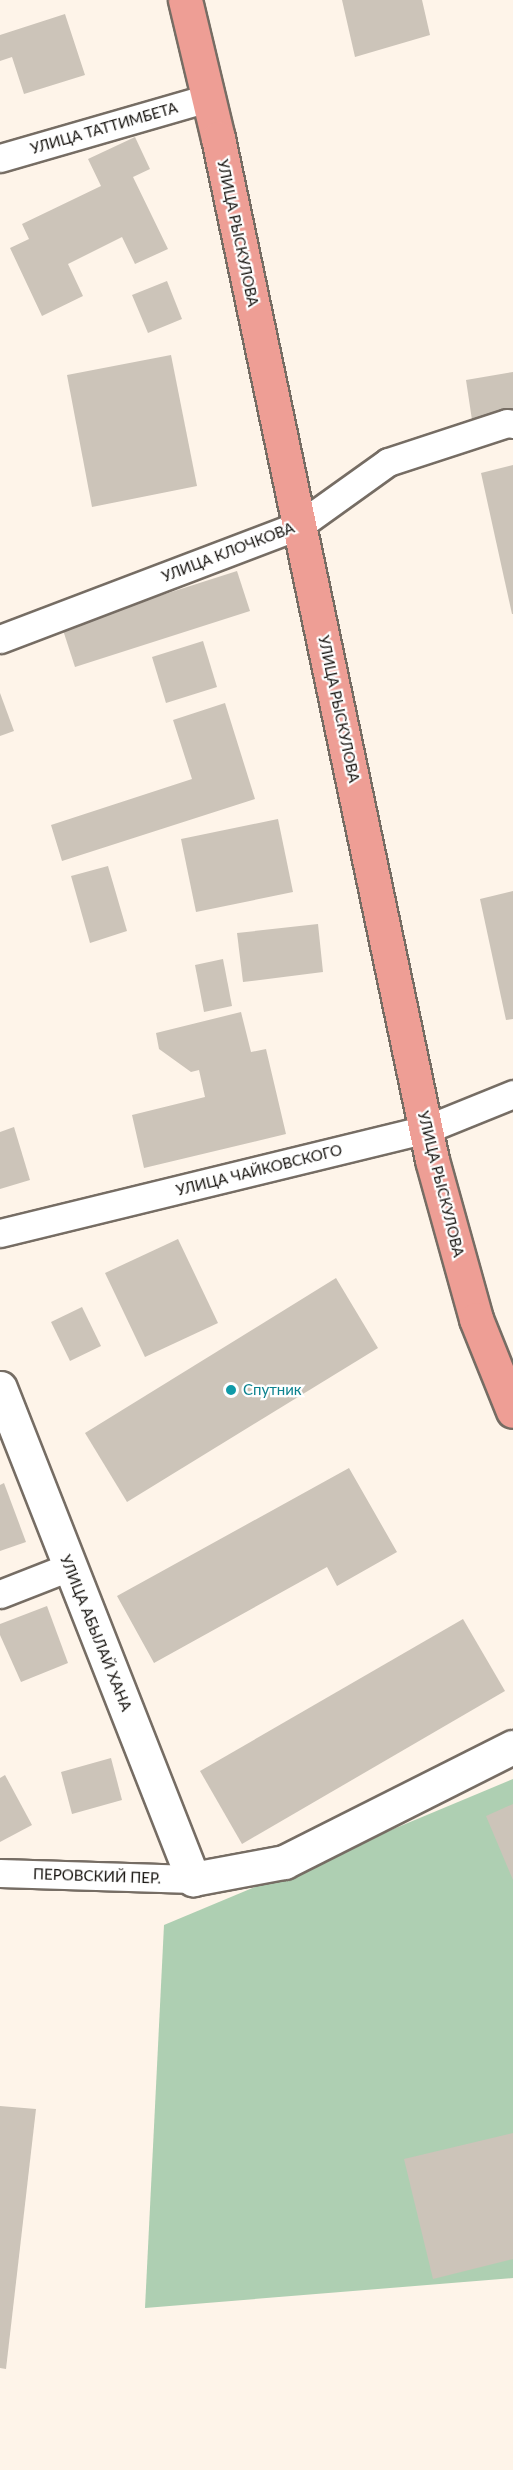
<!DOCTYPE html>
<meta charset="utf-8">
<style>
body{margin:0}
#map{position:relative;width:513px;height:2470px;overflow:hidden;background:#fef4e9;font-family:Lato,sans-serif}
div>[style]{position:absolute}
.green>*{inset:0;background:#aecfb2}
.building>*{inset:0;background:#ccc4b9}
.roads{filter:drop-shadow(2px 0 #766d64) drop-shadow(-2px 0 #766d64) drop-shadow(0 2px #766d64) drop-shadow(0 -2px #766d64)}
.minor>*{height:27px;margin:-13.5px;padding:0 13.5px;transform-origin:13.5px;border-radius:13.5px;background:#fff}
.tertiary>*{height:33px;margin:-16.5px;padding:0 16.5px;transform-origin:16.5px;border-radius:16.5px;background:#fff}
.primary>*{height:33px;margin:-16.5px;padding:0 16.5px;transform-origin:16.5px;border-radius:16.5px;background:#ee9e95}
.dots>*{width:16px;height:16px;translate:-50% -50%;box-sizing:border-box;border:3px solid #fff;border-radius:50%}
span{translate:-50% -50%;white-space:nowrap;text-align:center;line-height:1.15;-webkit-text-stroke:4.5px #fff;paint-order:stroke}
.street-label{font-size:15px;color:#181511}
.culture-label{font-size:15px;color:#0d838f}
.left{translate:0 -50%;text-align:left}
</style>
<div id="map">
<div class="green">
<div style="clip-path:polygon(513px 1779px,513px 2278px,145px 2308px,164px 1925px)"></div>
</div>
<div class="building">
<div style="clip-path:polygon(342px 0,422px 0,430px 35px,355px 57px)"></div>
<div style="clip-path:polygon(65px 14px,85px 75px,24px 94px,12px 57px,0 61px,0 35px)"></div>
<div style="clip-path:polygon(135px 137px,150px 169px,133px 177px,168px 249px,135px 264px,122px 237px,68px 264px,83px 296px,42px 316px,10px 248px,29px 239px,22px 224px,101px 186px,88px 159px)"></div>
<div style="clip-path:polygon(167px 281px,182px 319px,148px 333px,132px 295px)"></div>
<div style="clip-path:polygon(171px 355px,197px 486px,92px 507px,67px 375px)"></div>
<div style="clip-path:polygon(513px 372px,513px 413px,472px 420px,466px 380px)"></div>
<div style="clip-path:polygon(513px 465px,513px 614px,512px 614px,481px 473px)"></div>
<div style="clip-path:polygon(237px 571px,250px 611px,75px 667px,62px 627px)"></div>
<div style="clip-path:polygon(203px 641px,217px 687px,166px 703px,152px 657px)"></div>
<div style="clip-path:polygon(0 693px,14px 731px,0 736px)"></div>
<div style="clip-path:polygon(225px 703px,255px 799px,62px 861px,51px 825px,192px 779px,173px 720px)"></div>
<div style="clip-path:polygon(278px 819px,293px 892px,196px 912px,181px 839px)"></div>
<div style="clip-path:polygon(108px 866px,127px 931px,90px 943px,71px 876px)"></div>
<div style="clip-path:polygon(513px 891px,513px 1019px,506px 1020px,480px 899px)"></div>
<div style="clip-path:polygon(318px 924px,323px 972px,243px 982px,237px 933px)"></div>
<div style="clip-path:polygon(223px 959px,232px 1006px,204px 1012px,195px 965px)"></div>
<div style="clip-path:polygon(241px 1012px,251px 1052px,266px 1049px,286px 1134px,144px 1168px,132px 1115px,205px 1097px,199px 1070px,191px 1072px,159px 1049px,156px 1033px)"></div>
<div style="clip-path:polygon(14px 1127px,30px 1180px,0 1189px,0 1132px)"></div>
<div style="clip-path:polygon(178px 1239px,218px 1323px,145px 1357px,105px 1273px)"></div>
<div style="clip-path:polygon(336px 1278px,378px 1348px,127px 1502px,85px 1433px)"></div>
<div style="clip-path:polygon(82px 1307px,101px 1346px,70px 1361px,51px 1322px)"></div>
<div style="clip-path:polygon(349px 1468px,397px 1552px,337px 1586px,327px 1567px,154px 1663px,117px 1596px)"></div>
<div style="clip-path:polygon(4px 1483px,26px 1542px,0 1551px,0 1485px)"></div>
<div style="clip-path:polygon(47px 1606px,68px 1663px,21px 1682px,0 1635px,0 1624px)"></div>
<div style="clip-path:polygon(463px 1619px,505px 1691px,242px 1844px,200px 1771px)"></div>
<div style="clip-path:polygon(111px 1758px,122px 1800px,72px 1814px,61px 1772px)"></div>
<div style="clip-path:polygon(5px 1775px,32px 1825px,0 1842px,0 1778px)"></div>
<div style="clip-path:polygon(513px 1804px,513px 1880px,486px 1816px)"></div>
<div style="clip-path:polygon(0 2106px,36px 2109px,6px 2369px,0 2368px)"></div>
<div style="clip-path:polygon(513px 2133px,513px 2259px,433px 2279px,404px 2159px)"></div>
</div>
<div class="roads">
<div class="minor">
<div style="left:0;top:158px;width:216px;rotate:-16.1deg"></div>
<div style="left:0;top:639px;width:321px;rotate:-20.8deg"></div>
<div style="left:300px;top:525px;width:108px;rotate:-35.6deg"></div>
<div style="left:388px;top:462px;width:125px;rotate:-18.1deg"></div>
<div style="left:507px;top:423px;width:6px;rotate:9deg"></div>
<div style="left:0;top:1233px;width:439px;rotate:-13.7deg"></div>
<div style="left:427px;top:1129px;width:93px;rotate:-22.1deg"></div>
<div style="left:0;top:1594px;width:74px;rotate:-21.4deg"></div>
<div style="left:0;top:1873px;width:193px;rotate:1.8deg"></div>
</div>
<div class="tertiary">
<div style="left:0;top:1388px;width:528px;rotate:68.54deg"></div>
<div style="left:193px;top:1879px;width:93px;rotate:-10.6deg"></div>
<div style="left:284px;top:1862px;width:256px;rotate:-26.7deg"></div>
</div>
<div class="primary">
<div style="left:185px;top:0;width:142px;rotate:76.6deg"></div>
<div style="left:218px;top:138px;width:1044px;rotate:78.17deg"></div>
<div style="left:432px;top:1160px;width:165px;rotate:74.5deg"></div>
<div style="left:476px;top:1319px;width:99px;rotate:68.1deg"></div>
</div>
</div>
<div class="dots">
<div style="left:231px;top:1390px;background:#0f9aa8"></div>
</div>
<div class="street-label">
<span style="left:104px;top:128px;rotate:-16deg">УЛИЦА ТАТТИМБЕТА</span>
<span style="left:238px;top:233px;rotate:78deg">УЛИЦА РЫСКУЛОВА</span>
<span style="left:228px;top:552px;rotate:-21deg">УЛИЦА КЛОЧКОВА</span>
<span style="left:339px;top:709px;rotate:78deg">УЛИЦА РЫСКУЛОВА</span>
<span style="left:259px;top:1170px;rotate:-14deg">УЛИЦА ЧАЙКОВСКОГО</span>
<span style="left:441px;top:1184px;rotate:76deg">УЛИЦА РЫСКУЛОВА</span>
<span style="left:96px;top:1633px;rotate:68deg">УЛИЦА АБЫЛАЙ ХАНА</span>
<span style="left:97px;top:1876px;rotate:2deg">ПЕРОВСКИЙ ПЕР.</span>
</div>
<div class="culture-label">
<span class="left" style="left:243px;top:1390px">Спутник</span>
</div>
</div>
